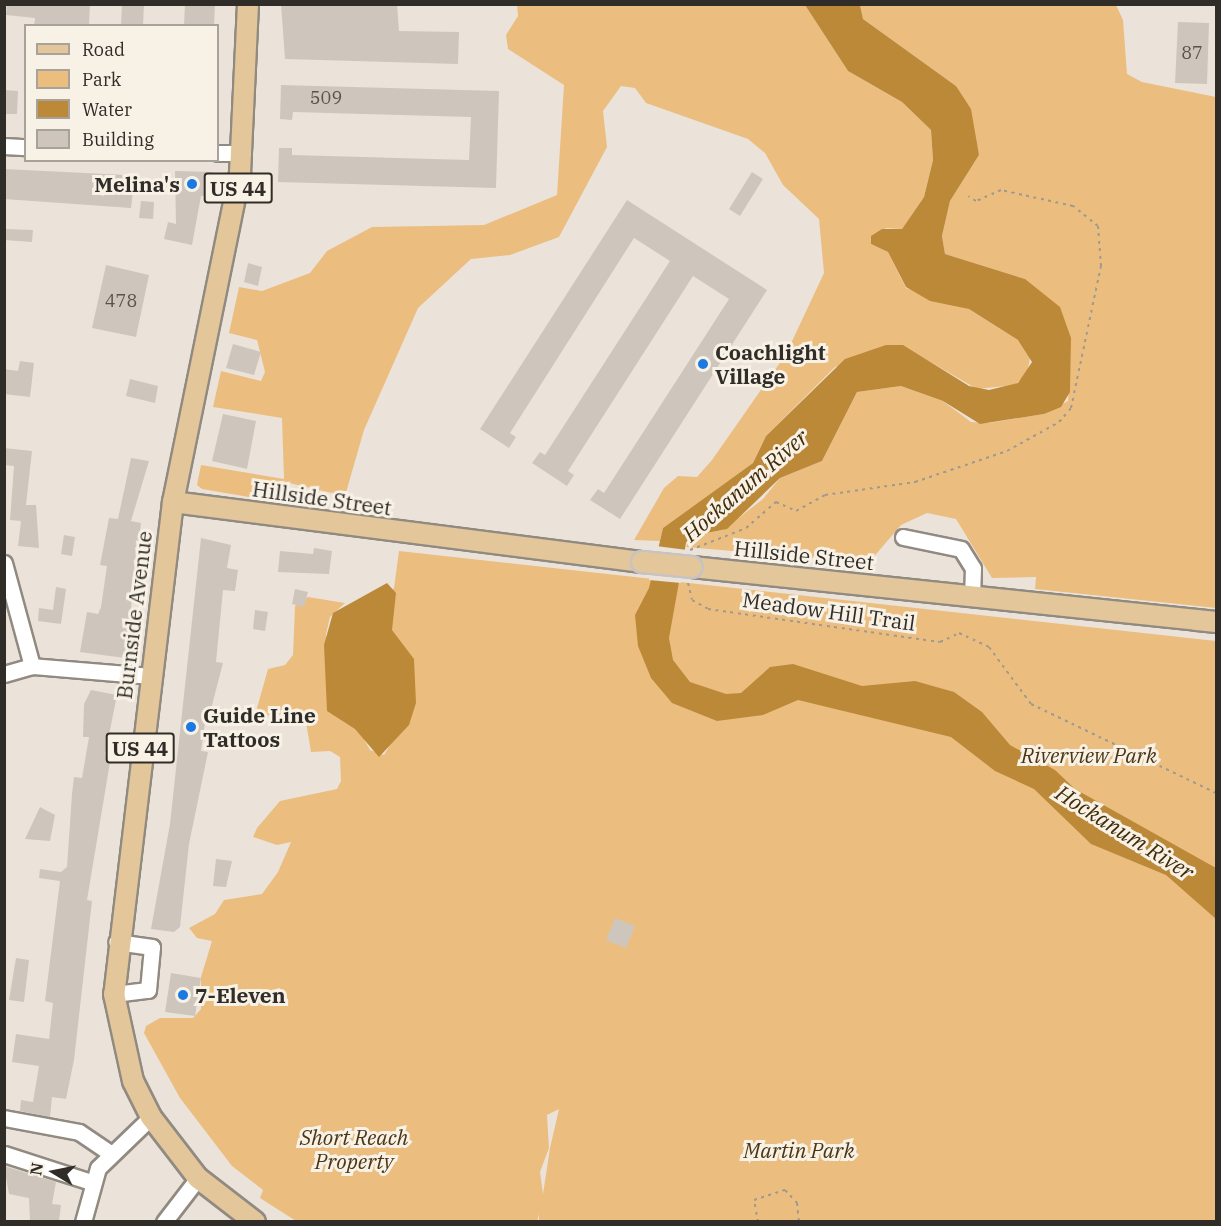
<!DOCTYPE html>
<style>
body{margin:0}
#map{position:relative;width:1221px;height:1226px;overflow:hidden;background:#ebe3d9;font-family:"IBM Plex Serif",serif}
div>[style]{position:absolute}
.green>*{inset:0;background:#ebbe80}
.water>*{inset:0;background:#bc8939}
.pier>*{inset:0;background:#ebe3d9}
.building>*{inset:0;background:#cec6bc}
.path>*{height:2px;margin-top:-1px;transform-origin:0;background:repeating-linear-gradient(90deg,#9f9991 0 3px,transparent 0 7.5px)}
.roads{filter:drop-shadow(2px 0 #918a81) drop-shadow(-2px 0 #918a81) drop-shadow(0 2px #918a81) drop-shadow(0 -2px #918a81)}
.minor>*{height:15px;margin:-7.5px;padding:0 7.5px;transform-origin:7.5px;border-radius:7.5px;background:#fff}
.major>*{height:20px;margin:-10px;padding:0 10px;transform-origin:10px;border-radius:10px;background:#e3c69a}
.bridges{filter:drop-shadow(2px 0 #c5c4c3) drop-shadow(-2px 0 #c5c4c3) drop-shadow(0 2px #c5c4c3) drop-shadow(0 -2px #c5c4c3)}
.major-bridge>*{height:20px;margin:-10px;padding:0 10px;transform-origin:10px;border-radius:10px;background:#e3c69a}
.dots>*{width:16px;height:16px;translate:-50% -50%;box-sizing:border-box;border:3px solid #f8f1e6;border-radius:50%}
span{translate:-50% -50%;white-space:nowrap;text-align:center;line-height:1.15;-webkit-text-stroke:6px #f8f1e6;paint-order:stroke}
.number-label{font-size:18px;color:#58534e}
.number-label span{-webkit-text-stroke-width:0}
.shield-label span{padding:2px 4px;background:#f8f1e6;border:2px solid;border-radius:4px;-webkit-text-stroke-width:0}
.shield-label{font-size:20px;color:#302d29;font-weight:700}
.poi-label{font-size:21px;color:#302d29;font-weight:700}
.right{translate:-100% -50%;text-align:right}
.left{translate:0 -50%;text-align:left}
.street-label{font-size:21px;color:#302d29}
.park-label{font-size:21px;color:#4b3513;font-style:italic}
.water-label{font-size:22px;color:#412c09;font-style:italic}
.frame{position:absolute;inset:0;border:6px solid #302d29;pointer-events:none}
.legend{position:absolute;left:24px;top:24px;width:195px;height:138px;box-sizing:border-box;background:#f8f1e6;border:2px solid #a8a39a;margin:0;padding:8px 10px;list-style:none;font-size:18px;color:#302d29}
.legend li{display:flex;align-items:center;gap:12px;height:30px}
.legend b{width:30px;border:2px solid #a8a39a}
.north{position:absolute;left:24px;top:1142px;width:60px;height:60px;-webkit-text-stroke:4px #f8f1e6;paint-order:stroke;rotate:280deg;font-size:16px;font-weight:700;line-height:24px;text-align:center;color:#302d29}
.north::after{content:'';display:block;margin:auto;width:21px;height:27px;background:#302d29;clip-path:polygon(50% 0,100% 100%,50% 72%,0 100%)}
</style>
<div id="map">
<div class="green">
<div style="clip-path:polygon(517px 5px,805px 5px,848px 71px,902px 102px,931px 130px,933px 160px,924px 197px,902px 229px,886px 228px,871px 244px,888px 252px,906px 288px,969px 309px,1018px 340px,1031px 353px,1027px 374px,1015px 385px,977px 389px,903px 346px,835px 367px,766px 436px,753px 463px,663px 528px,660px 541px,634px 540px,664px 488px,678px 476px,697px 477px,712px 460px,786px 354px,824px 273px,819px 219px,783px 185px,765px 153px,748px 139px,646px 103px,635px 88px,621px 86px,603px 111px,607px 147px,559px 237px,510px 255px,471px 259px,418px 308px,364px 430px,345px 496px,289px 483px,284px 503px,202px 489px,197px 485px,201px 465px,284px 479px,282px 418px,213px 407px,221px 371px,261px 381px,265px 372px,257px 340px,229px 333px,239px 287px,262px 291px,310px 273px,327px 251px,372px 227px,484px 225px,557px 195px,564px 85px,508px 49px,506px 35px,518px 16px)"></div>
<div style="clip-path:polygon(860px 5px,1116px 5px,1123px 20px,1127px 74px,1142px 82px,1216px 97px,1216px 608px,1035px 589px,1036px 577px,992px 578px,956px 519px,927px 513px,901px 525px,871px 560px,858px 562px,686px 547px,692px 536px,723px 530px,763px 499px,780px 478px,822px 461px,857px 392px,901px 386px,943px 401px,971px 422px,989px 423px,1044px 414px,1068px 401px,1069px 383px,1025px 279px,945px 254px,942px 236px,950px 201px,979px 155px,956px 86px,863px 19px)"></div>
<div style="clip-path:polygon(evenodd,399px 551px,1216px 641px,1216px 1221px,539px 1221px,539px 1214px,537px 1222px,296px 1221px,260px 1198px,263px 1190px,232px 1166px,180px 1098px,144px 1033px,146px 1026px,160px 1018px,193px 1018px,201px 1009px,201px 977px,212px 941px,197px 938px,189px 928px,215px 914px,224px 900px,262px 894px,278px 872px,291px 842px,277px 845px,253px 837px,257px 828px,280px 801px,337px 789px,341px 781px,340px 757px,330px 751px,311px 752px,306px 722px,282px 714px,262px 716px,257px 708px,268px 669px,285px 665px,293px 655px,295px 606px,308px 597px,345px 603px,330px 617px,326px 634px,329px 683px,394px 588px,399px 551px,360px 732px,395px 737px,384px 755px,370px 750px,360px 732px,399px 551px,559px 1109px,550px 1148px,543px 1194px,540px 1172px,549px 1148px,547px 1115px,559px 1109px)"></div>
</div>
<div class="water">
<div style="clip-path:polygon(805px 5px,860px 5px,863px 19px,956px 86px,971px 109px,979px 155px,950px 201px,942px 236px,945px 254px,1025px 279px,1060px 307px,1071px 338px,1070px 392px,1061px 407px,1044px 414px,980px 424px,943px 401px,901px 386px,857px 392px,822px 461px,780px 478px,727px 529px,692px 536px,686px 543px,669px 638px,673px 660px,690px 682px,726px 694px,741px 693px,770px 667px,793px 664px,862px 686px,915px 681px,954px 692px,982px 712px,1010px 745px,1055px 770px,1075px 789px,1216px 868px,1216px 919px,1166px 875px,1091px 844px,1034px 789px,995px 771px,951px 737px,798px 700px,763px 715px,717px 721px,672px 703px,651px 678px,638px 646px,635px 615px,649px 588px,663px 528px,753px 463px,766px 436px,845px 359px,886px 345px,903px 345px,969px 386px,989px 390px,1018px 383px,1032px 362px,1018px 340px,969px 309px,930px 301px,906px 287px,888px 252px,871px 244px,871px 236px,882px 229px,902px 229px,924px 197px,933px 160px,931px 130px,902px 102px,848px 71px)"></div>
<div style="clip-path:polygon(387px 583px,396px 593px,392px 630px,414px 659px,416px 703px,409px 725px,379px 757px,355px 729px,327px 711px,324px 645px,333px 613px)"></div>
</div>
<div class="pier">
<div style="clip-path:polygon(656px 546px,687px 550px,681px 583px,649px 580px)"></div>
</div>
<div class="building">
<div style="clip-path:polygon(7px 4px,90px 4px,89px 26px,34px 26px,35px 18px,6px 15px)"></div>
<div style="clip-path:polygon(122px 4px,144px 4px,143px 26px,121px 26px)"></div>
<div style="clip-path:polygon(185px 4px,215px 4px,214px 26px,184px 26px)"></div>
<div style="clip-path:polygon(281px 4px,397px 4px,399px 31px,459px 32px,458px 64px,285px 59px)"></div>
<div style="clip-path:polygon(1178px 22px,1209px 23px,1207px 84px,1175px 83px)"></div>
<div style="clip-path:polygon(281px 85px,499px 91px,496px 188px,278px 182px,279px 148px,292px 148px,292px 155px,469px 160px,471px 117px,293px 112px,292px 120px,280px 119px)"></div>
<div style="clip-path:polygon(4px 90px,18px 91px,17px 114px,4px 114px)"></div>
<div style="clip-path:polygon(4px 169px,126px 175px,134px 182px,131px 208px,4px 199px)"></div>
<div style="clip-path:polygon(175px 171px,212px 172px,207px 196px,201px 196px,192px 245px,164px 239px,168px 222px,176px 224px)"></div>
<div style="clip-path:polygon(752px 172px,763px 179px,740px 216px,729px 209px)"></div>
<div style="clip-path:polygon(627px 200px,767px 290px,620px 519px,590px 500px,598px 489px,604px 493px,729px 299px,693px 276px,568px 471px,574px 475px,567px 486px,532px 463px,540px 452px,545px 455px,670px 261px,634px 238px,510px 433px,516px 437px,509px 448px,480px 429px)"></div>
<div style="clip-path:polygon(141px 201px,154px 202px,153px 219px,139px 218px)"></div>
<div style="clip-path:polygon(4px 229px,33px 230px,32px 242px,4px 240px)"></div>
<div style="clip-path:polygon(248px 263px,262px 267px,258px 286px,244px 282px)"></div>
<div style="clip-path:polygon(106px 265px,149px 275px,136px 337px,92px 328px)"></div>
<div style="clip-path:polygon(233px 344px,261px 352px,254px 375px,226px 368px)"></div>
<div style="clip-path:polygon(20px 361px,34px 363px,30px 397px,4px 394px,4px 369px,18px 371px)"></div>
<div style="clip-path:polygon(130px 379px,158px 386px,155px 403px,126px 396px)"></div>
<div style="clip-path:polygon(223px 414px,256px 421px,247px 469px,212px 461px)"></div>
<div style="clip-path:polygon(4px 448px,32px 451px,26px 505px,36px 505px,39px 548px,18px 546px,21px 521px,10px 520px,14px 466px,4px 465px)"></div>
<div style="clip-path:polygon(131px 458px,149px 461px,131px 521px,141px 523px,125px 658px,80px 652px,87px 612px,98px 614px,101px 607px,107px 566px,100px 565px,109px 518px,118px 519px)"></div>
<div style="clip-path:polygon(64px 535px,75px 537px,72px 556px,61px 554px)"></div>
<div style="clip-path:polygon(201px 538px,231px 545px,227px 568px,238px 570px,235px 591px,223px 590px,216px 662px,223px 663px,211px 709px,207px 708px,201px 751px,208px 752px,189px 844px,180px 927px,174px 932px,151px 929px,170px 824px)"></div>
<div style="clip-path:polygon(314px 548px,332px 551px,329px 574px,278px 572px,280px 551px,313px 554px)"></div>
<div style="clip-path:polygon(56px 587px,66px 589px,61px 624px,38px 621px,39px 608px,53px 610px)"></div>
<div style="clip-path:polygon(295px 589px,308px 592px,304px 607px,292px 604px)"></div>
<div style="clip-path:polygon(255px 610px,268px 612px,265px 631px,253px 629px)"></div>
<div style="clip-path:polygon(91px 690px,117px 695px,105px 755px,111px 756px,87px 900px,92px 901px,74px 1060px,66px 1099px,52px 1097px,50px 1117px,20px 1111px,21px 1100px,33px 1102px,39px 1066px,12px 1062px,16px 1034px,49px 1039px,53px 1003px,45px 1001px,60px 881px,39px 878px,40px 869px,61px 872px,67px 867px,72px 794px,74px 777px,82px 778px,89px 737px,83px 737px,84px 704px)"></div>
<div style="clip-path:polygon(40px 807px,55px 815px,50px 841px,25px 839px)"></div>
<div style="clip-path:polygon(216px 859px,232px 861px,226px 887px,213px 886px)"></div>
<div style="clip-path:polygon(615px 918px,635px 926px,626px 948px,606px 940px)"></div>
<div style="clip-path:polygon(16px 958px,29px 960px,24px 1002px,9px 1000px)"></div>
<div style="clip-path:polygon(171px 973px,201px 978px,195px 1016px,165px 1012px)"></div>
<div style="clip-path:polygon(4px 1166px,56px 1182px,52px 1204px,61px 1205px,59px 1221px,30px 1221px,29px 1198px,9px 1194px)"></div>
</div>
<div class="path">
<div style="left:690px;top:550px;width:60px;rotate:-21.4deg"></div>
<div style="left:746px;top:528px;width:40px;rotate:-41deg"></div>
<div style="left:776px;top:502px;width:22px;rotate:24deg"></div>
<div style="left:796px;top:511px;width:33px;rotate:-29deg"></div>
<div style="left:825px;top:495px;width:91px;rotate:-8.2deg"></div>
<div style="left:915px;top:482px;width:97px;rotate:-18.6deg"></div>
<div style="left:1007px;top:451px;width:60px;rotate:-29.1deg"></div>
<div style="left:1059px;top:422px;width:18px;rotate:-49deg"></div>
<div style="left:1071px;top:408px;width:145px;rotate:-78.1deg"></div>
<div style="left:1101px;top:266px;width:40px;rotate:-94.3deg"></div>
<div style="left:1098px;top:226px;width:32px;rotate:-141deg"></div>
<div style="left:1073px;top:206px;width:74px;rotate:-167.5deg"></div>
<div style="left:1001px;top:190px;width:27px;rotate:156deg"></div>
<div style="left:976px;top:201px;width:9px;rotate:-148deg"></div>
<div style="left:688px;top:583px;width:17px;rotate:77deg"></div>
<div style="left:692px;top:600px;width:18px;rotate:29deg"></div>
<div style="left:708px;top:609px;width:234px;rotate:8.1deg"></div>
<div style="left:940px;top:642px;width:21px;rotate:-25deg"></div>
<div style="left:959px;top:633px;width:33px;rotate:25deg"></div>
<div style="left:989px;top:647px;width:71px;rotate:53.6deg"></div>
<div style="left:1031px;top:704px;width:205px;rotate:25.7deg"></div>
<div style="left:758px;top:1222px;width:22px;rotate:-100deg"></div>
<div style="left:754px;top:1200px;width:33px;rotate:-18deg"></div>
<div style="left:785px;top:1190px;width:18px;rotate:47deg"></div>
<div style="left:797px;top:1203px;width:19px;rotate:84deg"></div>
</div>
<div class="roads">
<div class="minor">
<div style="left:4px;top:146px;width:22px;rotate:3deg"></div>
<div style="left:218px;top:153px;width:25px"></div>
<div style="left:903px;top:537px;width:59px;rotate:11.7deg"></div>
<div style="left:961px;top:549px;width:22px;rotate:58deg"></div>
<div style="left:973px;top:568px;width:29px;rotate:92deg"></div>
<div style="left:4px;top:563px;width:107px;rotate:74.8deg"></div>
<div style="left:4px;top:674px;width:29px;rotate:-16deg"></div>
<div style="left:32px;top:666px;width:118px;rotate:4.8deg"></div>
<div style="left:114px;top:994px;width:34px;rotate:-7deg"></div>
<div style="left:148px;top:990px;width:43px;rotate:-84.7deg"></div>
<div style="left:152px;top:947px;width:36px;rotate:-172deg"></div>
<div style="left:4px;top:1118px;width:76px;rotate:10.6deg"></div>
<div style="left:79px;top:1132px;width:37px;rotate:34deg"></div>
<div style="left:4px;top:1154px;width:91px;rotate:17.8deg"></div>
<div style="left:83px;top:1222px;width:56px;rotate:-74.5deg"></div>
<div style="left:98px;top:1168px;width:74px;rotate:-43.9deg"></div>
<div style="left:164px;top:1222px;width:56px;rotate:-52.3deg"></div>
</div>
<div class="major">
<div style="left:248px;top:4px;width:169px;rotate:92.7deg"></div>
<div style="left:240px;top:173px;width:336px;rotate:101.5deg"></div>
<div style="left:173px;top:502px;width:496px;rotate:96.8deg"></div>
<div style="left:114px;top:994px;width:89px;rotate:77.7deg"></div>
<div style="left:133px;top:1081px;width:40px;rotate:63.4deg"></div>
<div style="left:151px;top:1117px;width:77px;rotate:52.4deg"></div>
<div style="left:198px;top:1178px;width:72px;rotate:37.7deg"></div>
<div style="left:173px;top:502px;width:473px;rotate:7.3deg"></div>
<div style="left:692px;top:567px;width:527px;rotate:5.99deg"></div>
</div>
</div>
<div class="bridges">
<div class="major-bridge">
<div style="left:642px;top:562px;width:50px;rotate:5.7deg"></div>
</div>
</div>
<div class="dots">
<div style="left:192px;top:184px;background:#1b79e2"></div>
<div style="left:703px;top:364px;background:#1b79e2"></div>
<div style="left:191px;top:727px;background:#1b79e2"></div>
<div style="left:183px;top:995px;background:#1b79e2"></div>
</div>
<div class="number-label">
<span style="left:1192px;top:53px">87</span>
<span style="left:326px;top:98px">509</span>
<span style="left:121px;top:301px">478</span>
</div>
<div class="shield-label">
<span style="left:238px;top:188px">US 44</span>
<span style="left:140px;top:748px">US 44</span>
</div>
<div class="poi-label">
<span class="right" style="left:180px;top:184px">Melina's</span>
<span class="left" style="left:715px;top:364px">Coachlight<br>Village</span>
<span class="left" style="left:203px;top:727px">Guide Line<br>Tattoos</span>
<span class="left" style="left:195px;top:995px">7-Eleven</span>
</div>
<div class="street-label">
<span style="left:322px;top:498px;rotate:8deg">Hillside Street</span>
<span style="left:804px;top:555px;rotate:6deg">Hillside Street</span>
<span style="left:829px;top:611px;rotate:8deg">Meadow Hill Trail</span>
<span style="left:134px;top:615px;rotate:-83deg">Burnside Avenue</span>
</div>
<div class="park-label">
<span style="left:1089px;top:755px">Riverview Park</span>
<span style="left:354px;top:1149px">Short Reach<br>Property</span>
<span style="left:799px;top:1150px">Martin Park</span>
</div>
<div class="water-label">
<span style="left:745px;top:485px;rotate:-41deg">Hockanum River</span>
<span style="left:1125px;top:832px;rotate:32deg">Hockanum River</span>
</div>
<div class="frame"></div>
<ul class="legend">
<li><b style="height:8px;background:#e3c69a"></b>Road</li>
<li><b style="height:16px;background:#ebbe80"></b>Park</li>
<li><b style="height:16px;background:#bc8939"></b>Water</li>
<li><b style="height:16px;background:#cec6bc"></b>Building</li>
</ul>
<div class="north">N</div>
</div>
